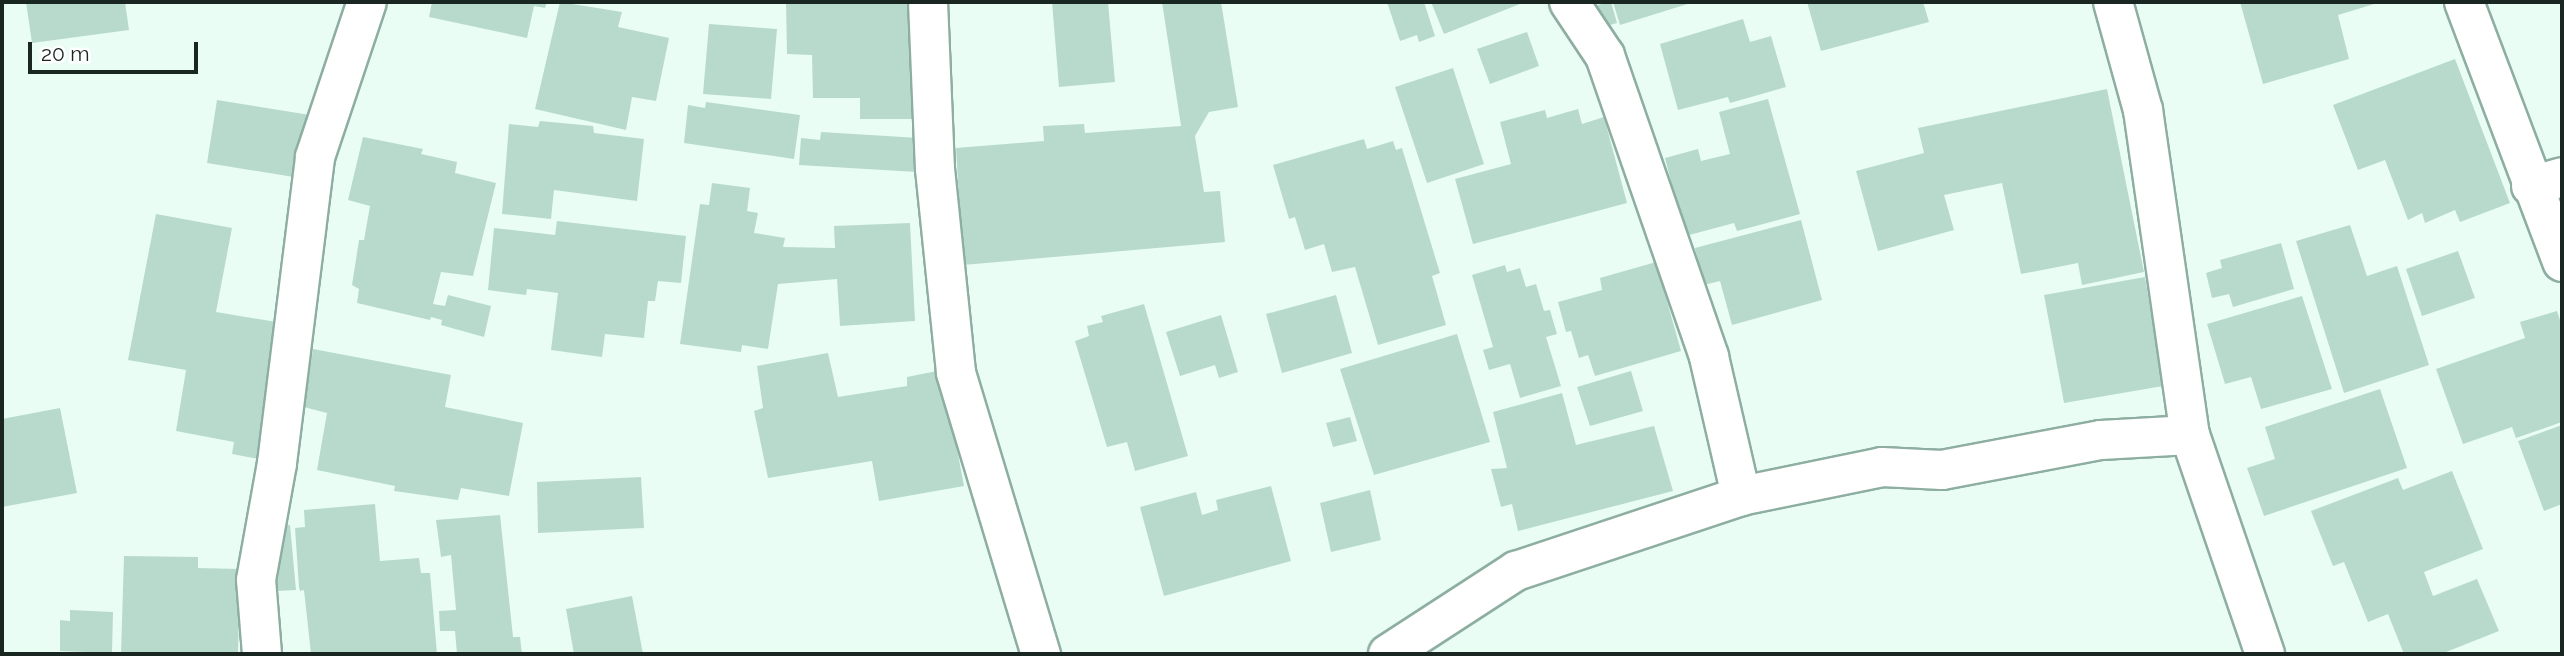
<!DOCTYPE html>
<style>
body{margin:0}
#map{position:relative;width:2564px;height:656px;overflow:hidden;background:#e9fdf5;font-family:Raleway,sans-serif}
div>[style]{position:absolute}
.building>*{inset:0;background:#b8dacd}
.roads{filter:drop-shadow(2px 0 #8daea1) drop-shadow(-2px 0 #8daea1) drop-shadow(0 2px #8daea1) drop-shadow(0 -2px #8daea1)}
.minor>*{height:38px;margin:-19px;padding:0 19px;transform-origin:19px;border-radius:19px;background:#fff}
span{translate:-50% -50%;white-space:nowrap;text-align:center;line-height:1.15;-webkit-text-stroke:5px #fff;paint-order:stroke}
.frame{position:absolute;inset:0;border:4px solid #192621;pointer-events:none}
.scale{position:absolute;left:28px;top:42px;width:170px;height:32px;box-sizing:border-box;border:4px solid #192621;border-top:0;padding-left:9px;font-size:21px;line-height:24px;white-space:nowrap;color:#192621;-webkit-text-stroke:5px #fff;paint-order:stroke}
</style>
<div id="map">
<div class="building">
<div style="clip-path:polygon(26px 2px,125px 2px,129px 30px,32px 43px)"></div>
<div style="clip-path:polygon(432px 2px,547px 2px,545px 8px,534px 6px,527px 38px,429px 17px)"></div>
<div style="clip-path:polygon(560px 2px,622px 12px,618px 27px,669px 38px,656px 101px,632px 97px,626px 130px,535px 109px)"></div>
<div style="clip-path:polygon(786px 2px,913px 2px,915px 119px,860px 119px,860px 98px,813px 98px,812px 55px,787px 54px)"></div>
<div style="clip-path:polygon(1052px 2px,1108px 2px,1115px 82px,1059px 87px)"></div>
<div style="clip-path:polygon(1162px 2px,1221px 2px,1238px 107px,1209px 112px,1195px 136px,1204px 192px,1220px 191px,1225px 242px,963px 265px,956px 148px,1044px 141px,1043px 126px,1084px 124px,1085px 133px,1181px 126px)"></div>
<div style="clip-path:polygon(1387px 2px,1424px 2px,1435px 36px,1419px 42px,1417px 35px,1400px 41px)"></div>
<div style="clip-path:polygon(1431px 2px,1525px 2px,1444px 34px)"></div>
<div style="clip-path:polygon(1611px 2px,1617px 23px,1603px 27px,1597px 5px)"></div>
<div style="clip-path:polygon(1613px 2px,1694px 2px,1620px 25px)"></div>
<div style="clip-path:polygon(1807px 2px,1923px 2px,1929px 22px,1821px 51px)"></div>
<div style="clip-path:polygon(2240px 2px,2381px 2px,2338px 15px,2349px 59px,2263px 84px)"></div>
<div style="clip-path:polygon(1743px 19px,1750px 42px,1771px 36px,1786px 87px,1730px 103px,1728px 97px,1678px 110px,1660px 44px)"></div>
<div style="clip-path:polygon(709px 24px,777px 29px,771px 99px,703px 94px)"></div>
<div style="clip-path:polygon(1527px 32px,1539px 66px,1490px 84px,1477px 49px)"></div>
<div style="clip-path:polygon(2455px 59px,2510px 203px,2460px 222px,2455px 210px,2425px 223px,2422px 213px,2408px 220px,2385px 160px,2358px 170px,2333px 105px)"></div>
<div style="clip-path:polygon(1453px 68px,1484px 164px,1427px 183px,1395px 87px)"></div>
<div style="clip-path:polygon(2107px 89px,2144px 272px,2082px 285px,2078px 263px,2021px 274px,2002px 183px,1944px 195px,1954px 230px,1878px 251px,1856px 171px,1924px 153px,1918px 128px)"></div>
<div style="clip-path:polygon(1768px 99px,1800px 214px,1737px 231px,1734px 223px,1678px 238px,1664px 188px,1672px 185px,1665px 158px,1698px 149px,1701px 161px,1730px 154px,1719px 112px)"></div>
<div style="clip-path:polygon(217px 100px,310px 115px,300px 178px,207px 163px)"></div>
<div style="clip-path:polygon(706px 102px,800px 115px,794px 159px,684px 143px,688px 105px,705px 108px)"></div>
<div style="clip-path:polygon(1578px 109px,1582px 124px,1604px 117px,1627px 203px,1473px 244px,1455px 179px,1511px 164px,1500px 122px,1545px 110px,1547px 118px)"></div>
<div style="clip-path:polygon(540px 121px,593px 126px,594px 133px,644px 139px,637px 201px,554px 190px,551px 219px,502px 214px,509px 124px,538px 127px)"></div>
<div style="clip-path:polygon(821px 132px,919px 138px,917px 172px,799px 165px,801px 138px,820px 140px)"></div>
<div style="clip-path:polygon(363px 137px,423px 149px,421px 154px,457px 162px,455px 173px,496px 183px,473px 276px,441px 272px,433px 304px,445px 306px,448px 295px,491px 306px,484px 337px,441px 325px,442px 320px,431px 317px,430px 320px,357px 303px,359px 289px,352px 285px,359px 240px,364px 240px,370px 206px,348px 200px)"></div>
<div style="clip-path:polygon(1364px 139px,1367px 149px,1393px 141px,1396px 150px,1402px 148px,1440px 273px,1432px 276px,1446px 325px,1378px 345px,1355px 267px,1332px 272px,1324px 244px,1305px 250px,1295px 217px,1289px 219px,1273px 165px)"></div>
<div style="clip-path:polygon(712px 183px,750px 188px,747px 211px,758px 213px,754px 233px,785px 238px,783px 247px,835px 248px,834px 226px,910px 223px,915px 321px,840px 326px,837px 279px,778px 284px,768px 349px,742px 345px,741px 352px,680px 344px,700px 204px,709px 205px)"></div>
<div style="clip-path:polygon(156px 214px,232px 228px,216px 312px,282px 323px,259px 459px,232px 454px,234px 442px,176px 431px,186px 370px,128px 360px)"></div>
<div style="clip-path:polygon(1801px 220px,1822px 300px,1732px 325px,1720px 281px,1704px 285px,1695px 248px)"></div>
<div style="clip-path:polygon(557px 221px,686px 236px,681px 283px,658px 281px,655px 301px,648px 301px,644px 338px,605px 334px,602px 357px,551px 350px,558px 293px,527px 289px,526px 295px,488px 290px,494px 228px,555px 235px)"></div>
<div style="clip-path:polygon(2350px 225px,2367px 276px,2397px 266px,2429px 365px,2344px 393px,2296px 241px)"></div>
<div style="clip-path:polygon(2281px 243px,2294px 289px,2233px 307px,2229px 294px,2212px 298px,2206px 273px,2222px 268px,2220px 260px)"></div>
<div style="clip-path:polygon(2458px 251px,2475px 298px,2422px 316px,2406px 269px)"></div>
<div style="clip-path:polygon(1656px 262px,1681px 351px,1595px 376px,1588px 355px,1579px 358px,1571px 331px,1566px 332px,1558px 302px,1602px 290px,1600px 278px)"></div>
<div style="clip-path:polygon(1505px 265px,1507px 272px,1520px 268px,1526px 287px,1536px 284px,1544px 311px,1550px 310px,1557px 334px,1546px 337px,1561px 386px,1520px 398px,1510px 364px,1489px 370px,1483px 350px,1493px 347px,1472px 275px)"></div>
<div style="clip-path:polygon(2145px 277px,2163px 386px,2064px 403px,2044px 295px)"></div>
<div style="clip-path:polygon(1336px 295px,1352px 353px,1282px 373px,1266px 314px)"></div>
<div style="clip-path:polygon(2302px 296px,2332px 389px,2261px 409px,2251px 377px,2225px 384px,2207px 324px)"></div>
<div style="clip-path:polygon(1144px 304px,1188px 456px,1135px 471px,1127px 442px,1107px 447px,1075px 341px,1089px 336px,1087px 326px,1103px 322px,1101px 316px)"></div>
<div style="clip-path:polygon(2557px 311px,2562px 326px,2562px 422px,2516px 438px,2512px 427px,2463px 444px,2436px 369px,2525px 338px,2520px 322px)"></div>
<div style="clip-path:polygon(1221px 315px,1238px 372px,1219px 378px,1215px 365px,1180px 376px,1166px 332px)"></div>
<div style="clip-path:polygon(1457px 334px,1490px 442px,1374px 475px,1340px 369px)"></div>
<div style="clip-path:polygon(313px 349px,451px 375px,445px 407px,523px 423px,509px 496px,461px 488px,458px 500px,394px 491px,395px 486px,317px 470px,327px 413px,304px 407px)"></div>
<div style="clip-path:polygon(828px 353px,838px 397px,907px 386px,907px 377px,942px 370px,964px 486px,879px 501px,872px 461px,768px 478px,754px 411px,763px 408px,757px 366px)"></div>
<div style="clip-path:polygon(1631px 371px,1643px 411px,1590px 426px,1577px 387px)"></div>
<div style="clip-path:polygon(2380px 389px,2407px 468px,2264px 516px,2247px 468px,2275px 459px,2265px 427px)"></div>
<div style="clip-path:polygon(1562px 393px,1576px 445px,1654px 426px,1673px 491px,1518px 531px,1512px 504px,1501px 507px,1491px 469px,1507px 468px,1493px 412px)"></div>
<div style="clip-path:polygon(60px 408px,77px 493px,2px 507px,2px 419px)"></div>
<div style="clip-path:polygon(1350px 417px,1357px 441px,1333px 447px,1326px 423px)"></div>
<div style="clip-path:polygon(2562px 425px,2562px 504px,2544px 511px,2518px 441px)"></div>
<div style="clip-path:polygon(2452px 471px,2483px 549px,2424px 572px,2433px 596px,2477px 579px,2499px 631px,2441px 654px,2404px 654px,2388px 614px,2368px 622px,2344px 562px,2333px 566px,2311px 511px,2398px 478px,2403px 490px)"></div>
<div style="clip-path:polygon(641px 477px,644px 528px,538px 533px,537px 482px)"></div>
<div style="clip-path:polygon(1271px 486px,1291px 561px,1164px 596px,1140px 507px,1196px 492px,1202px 515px,1218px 510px,1216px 500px)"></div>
<div style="clip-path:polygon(1370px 490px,1381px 540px,1331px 552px,1320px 503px)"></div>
<div style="clip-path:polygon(375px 504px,380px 561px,419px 558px,421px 573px,430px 573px,437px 654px,311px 654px,304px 590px,300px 591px,299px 587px,295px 528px,305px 527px,304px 510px)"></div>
<div style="clip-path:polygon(500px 515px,513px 637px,520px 637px,522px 654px,457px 654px,455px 631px,440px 631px,439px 611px,456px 610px,451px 555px,441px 557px,436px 520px)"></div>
<div style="clip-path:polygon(290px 525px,296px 590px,277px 591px,282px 526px)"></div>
<div style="clip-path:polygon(124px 556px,198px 557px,198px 568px,240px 569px,238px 653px,121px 653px)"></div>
<div style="clip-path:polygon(632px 596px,643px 654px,574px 654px,566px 609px)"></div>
<div style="clip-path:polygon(70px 610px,113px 612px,112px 653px,60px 651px,60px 620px,70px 621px)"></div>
</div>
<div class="roads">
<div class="minor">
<div style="left:928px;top:2px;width:167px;rotate:87.6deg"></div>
<div style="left:935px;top:169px;width:205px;rotate:84.1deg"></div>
<div style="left:956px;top:373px;width:294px;rotate:73.2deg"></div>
<div style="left:1569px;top:2px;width:65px;rotate:56.3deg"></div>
<div style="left:1605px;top:56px;width:318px;rotate:70.9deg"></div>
<div style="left:1709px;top:357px;width:143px;rotate:77deg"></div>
<div style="left:2113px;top:2px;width:112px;rotate:74.5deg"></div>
<div style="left:2143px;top:110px;width:328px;rotate:81.8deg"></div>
<div style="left:2190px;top:435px;width:231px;rotate:71.1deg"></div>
<div style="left:2464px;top:2px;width:278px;rotate:69.3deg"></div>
<div style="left:2531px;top:186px;width:32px;rotate:-16deg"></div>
<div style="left:262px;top:654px;width:74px;rotate:-94.6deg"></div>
<div style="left:256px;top:580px;width:119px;rotate:-79.8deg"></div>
<div style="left:277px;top:463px;width:308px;rotate:-82.9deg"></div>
<div style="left:315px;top:157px;width:163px;rotate:-71.5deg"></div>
<div style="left:1388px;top:654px;width:153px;rotate:-33deg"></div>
<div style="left:1516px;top:571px;width:237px;rotate:-18.4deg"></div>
<div style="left:1741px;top:496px;width:144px;rotate:-11.6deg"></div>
<div style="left:1882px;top:467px;width:60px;rotate:2.9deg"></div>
<div style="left:1942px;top:470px;width:162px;rotate:-10.7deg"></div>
<div style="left:2101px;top:440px;width:89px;rotate:-3.2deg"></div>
</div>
</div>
<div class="frame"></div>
<div class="scale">20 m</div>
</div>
